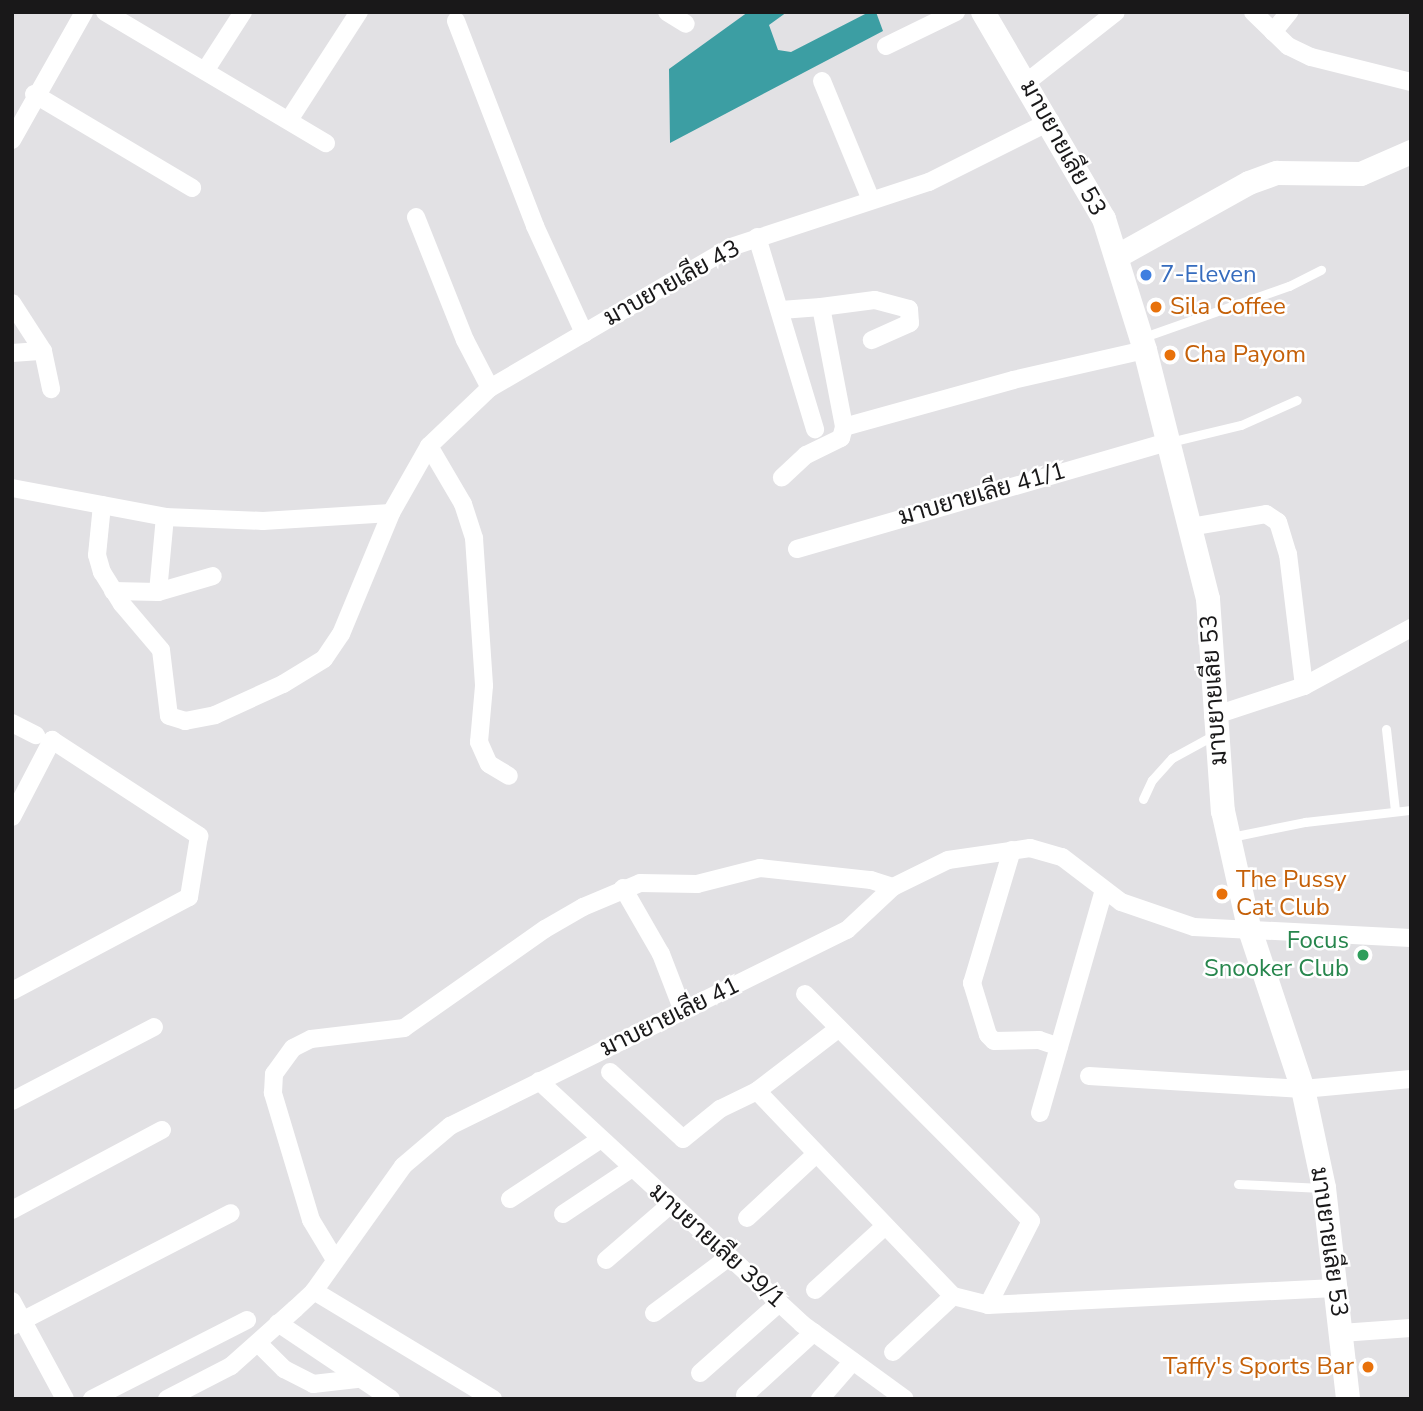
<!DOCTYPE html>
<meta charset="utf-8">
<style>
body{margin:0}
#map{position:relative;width:1423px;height:1411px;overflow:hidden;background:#e2e1e4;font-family:"Nunito Sans",Sarabun,sans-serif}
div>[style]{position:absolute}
.water>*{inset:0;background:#3c9ea3}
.lane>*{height:9px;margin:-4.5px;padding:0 4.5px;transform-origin:4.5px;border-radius:4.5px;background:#fff}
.street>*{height:18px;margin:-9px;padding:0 9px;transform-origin:9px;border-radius:9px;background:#fff}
.secondary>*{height:24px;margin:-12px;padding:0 12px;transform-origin:12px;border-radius:12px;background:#fff}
.dots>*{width:19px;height:19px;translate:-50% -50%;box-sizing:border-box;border:4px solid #fff;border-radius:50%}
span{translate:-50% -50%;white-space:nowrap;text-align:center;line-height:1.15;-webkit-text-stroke:5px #fff;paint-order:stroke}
.street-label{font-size:24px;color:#191819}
.shop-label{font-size:24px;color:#366cbe}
.left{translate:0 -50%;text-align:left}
.food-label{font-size:24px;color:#c56008}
.right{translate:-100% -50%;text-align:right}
.leisure-label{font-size:24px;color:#27864d}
.frame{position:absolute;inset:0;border:14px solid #191819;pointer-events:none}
</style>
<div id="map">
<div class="water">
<div style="clip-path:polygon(748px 12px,787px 12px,769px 25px,778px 50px,791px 52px,869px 12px,876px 12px,883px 31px,670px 143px,669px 69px)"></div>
</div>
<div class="lane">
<div style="left:1144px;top:337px;width:154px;rotate:-19.4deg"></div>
<div style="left:1289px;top:286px;width:36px;rotate:-27deg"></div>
<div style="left:1170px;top:442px;width:73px;rotate:-13.5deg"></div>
<div style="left:1241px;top:425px;width:61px;rotate:-24.1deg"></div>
<div style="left:1386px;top:729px;width:82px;rotate:83.7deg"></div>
<div style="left:1143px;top:799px;width:21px;rotate:-65deg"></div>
<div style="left:1152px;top:780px;width:30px;rotate:-48deg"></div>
<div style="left:1172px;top:758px;width:48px;rotate:-28.7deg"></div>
<div style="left:1231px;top:837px;width:76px;rotate:-11.5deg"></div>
<div style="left:1305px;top:822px;width:107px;rotate:-6.5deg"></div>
<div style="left:1238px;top:1184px;width:84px;rotate:2.7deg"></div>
</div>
<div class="street">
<div style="left:105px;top:12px;width:257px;rotate:30.7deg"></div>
<div style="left:667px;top:12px;width:22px;rotate:32deg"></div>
<div style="left:1253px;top:12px;width:49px;rotate:44.2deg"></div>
<div style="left:1288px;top:46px;width:25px;rotate:26deg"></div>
<div style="left:1311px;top:57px;width:103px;rotate:14deg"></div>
<div style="left:456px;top:21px;width:220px;rotate:68.9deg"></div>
<div style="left:535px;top:226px;width:118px;rotate:65.4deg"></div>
<div style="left:1273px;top:32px;width:26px;rotate:-51deg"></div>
<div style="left:886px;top:46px;width:78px;rotate:-25.9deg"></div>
<div style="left:205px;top:71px;width:70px;rotate:-57.2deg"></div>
<div style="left:822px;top:81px;width:129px;rotate:67.6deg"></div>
<div style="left:1027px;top:82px;width:113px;rotate:-38.2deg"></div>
<div style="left:34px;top:94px;width:184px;rotate:30.7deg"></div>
<div style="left:289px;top:120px;width:129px;rotate:-57.1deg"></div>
<div style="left:12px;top:140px;width:147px;rotate:-60.6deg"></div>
<div style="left:416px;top:217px;width:132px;rotate:68.3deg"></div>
<div style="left:465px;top:340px;width:54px;rotate:62.5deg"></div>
<div style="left:757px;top:237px;width:201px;rotate:73.2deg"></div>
<div style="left:12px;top:303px;width:57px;rotate:57.1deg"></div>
<div style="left:43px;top:351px;width:39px;rotate:78deg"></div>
<div style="left:821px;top:307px;width:54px;rotate:-7.4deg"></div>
<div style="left:875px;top:300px;width:35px;rotate:15deg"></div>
<div style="left:909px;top:309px;width:14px;rotate:86deg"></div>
<div style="left:910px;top:323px;width:42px;rotate:155.9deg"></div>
<div style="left:781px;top:310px;width:40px;rotate:-4.3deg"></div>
<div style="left:821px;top:307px;width:122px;rotate:79.1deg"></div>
<div style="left:844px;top:427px;width:11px;rotate:105deg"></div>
<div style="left:841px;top:438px;width:39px;rotate:154deg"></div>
<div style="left:806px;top:455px;width:33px;rotate:137deg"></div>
<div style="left:12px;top:353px;width:31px;rotate:-4deg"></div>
<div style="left:844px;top:427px;width:175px;rotate:-15.5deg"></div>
<div style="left:1013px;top:380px;width:135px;rotate:-12.8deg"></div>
<div style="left:429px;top:446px;width:67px;rotate:59.6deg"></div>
<div style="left:463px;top:504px;width:36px;rotate:72deg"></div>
<div style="left:474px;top:538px;width:148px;rotate:86.1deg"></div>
<div style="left:484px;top:686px;width:56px;rotate:95.1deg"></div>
<div style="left:479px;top:742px;width:24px;rotate:66deg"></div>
<div style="left:489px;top:764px;width:23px;rotate:31deg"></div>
<div style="left:12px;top:488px;width:156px;rotate:10.7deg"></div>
<div style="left:165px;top:517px;width:98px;rotate:2.3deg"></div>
<div style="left:263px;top:521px;width:128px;rotate:-3.6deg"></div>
<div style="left:102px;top:505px;width:50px;rotate:95.7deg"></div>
<div style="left:97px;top:555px;width:18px;rotate:74deg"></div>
<div style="left:102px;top:572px;width:38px;rotate:58deg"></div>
<div style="left:122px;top:604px;width:60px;rotate:49.7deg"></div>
<div style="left:161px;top:650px;width:66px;rotate:83.1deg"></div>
<div style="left:169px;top:716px;width:17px;rotate:17deg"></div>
<div style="left:185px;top:721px;width:31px;rotate:-11deg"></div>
<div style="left:215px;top:715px;width:75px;rotate:-24.5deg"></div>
<div style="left:283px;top:684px;width:48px;rotate:-31.4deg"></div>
<div style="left:324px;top:659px;width:30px;rotate:-56deg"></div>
<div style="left:341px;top:634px;width:131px;rotate:-67.5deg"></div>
<div style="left:391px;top:513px;width:77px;rotate:-60.4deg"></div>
<div style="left:429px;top:446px;width:84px;rotate:-43.6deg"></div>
<div style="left:490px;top:388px;width:279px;rotate:-30.3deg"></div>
<div style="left:731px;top:247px;width:208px;rotate:-18.2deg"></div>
<div style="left:929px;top:182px;width:136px;rotate:-26.6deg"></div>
<div style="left:1190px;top:527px;width:77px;rotate:-9.7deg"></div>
<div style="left:1266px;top:514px;width:14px;rotate:34deg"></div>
<div style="left:1278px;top:522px;width:34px;rotate:73deg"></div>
<div style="left:1288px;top:554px;width:133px;rotate:83.1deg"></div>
<div style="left:797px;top:549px;width:386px;rotate:-16.1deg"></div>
<div style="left:113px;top:591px;width:45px;rotate:1.3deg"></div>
<div style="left:158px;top:592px;width:75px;rotate:-84.7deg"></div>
<div style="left:158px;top:592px;width:57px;rotate:-16.2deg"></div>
<div style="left:1213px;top:716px;width:96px;rotate:-18.2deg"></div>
<div style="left:1304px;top:686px;width:122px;rotate:-28.5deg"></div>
<div style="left:12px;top:723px;width:27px;rotate:27deg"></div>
<div style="left:12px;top:817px;width:87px;rotate:-62.5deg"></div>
<div style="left:52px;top:740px;width:176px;rotate:33.1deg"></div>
<div style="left:199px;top:836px;width:62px;rotate:99.3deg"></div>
<div style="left:189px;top:897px;width:200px;rotate:152deg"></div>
<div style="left:1012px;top:850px;width:139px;rotate:106.7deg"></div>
<div style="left:972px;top:983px;width:54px;rotate:72.9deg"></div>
<div style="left:988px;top:1035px;width:8px;rotate:45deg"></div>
<div style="left:994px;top:1041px;width:45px;rotate:-1.3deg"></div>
<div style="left:1039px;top:1040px;width:21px;rotate:19deg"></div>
<div style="left:623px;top:888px;width:76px;rotate:60.1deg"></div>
<div style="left:661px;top:954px;width:61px;rotate:68.9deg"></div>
<div style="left:805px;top:994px;width:320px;rotate:45.1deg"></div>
<div style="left:1031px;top:1221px;width:94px;rotate:117.1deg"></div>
<div style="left:610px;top:1072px;width:99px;rotate:42.5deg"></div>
<div style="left:683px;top:1139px;width:48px;rotate:-39deg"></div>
<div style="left:720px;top:1109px;width:41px;rotate:-25.9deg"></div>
<div style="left:757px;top:1091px;width:103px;rotate:-37.5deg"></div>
<div style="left:1089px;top:1076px;width:214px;rotate:3.5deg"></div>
<div style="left:1303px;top:1089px;width:108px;rotate:-5.3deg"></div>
<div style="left:539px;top:1081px;width:358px;rotate:42.7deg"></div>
<div style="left:802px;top:1324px;width:127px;rotate:36.1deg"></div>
<div style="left:757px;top:1091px;width:284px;rotate:46.3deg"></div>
<div style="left:953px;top:1296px;width:36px;rotate:14deg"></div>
<div style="left:988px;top:1305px;width:347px;rotate:-2.8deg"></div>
<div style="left:12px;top:1101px;width:160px;rotate:-27.5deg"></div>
<div style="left:1040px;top:1113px;width:232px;rotate:-74deg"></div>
<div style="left:510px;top:1199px;width:109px;rotate:-33.4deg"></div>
<div style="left:12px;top:1210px;width:170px;rotate:-28.1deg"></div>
<div style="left:563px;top:1214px;width:83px;rotate:-33.7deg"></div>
<div style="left:747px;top:1218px;width:94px;rotate:-42.8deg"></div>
<div style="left:334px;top:1258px;width:44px;rotate:-121.2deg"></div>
<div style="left:311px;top:1220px;width:133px;rotate:-106.7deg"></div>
<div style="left:273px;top:1093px;width:19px;rotate:-87deg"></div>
<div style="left:274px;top:1074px;width:32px;rotate:-54deg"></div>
<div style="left:293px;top:1048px;width:20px;rotate:-27deg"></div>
<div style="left:311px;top:1039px;width:94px;rotate:-6.7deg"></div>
<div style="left:404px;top:1028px;width:172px;rotate:-35.1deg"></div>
<div style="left:545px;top:929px;width:44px;rotate:-30.1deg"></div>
<div style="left:583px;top:907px;width:62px;rotate:-22.8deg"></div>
<div style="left:640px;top:883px;width:57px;rotate:1deg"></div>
<div style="left:697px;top:884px;width:65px;rotate:-14.3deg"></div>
<div style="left:760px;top:868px;width:112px;rotate:6.2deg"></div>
<div style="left:871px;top:880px;width:23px;rotate:18deg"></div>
<div style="left:606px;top:1260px;width:86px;rotate:-40.7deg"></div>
<div style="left:815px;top:1290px;width:95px;rotate:-42.4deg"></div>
<div style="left:314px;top:1291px;width:209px;rotate:31.1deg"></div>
<div style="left:12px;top:1301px;width:111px;rotate:61.6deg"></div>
<div style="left:654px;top:1313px;width:94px;rotate:-36.7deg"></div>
<div style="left:278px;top:1323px;width:136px;rotate:33.9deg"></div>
<div style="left:12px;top:1326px;width:246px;rotate:-27.3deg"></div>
<div style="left:1341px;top:1333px;width:70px;rotate:-4.1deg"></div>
<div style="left:258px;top:1343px;width:37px;rotate:45deg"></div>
<div style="left:284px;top:1369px;width:33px;rotate:27deg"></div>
<div style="left:313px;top:1384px;width:44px;rotate:-6.5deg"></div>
<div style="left:893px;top:1352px;width:82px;rotate:-43deg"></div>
<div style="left:700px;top:1373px;width:106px;rotate:-41.5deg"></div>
<div style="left:745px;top:1395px;width:93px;rotate:-42.4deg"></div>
<div style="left:92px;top:1399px;width:174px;rotate:-27deg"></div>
<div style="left:167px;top:1399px;width:72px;rotate:-27.3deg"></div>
<div style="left:231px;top:1366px;width:86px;rotate:-41.7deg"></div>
<div style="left:295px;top:1309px;width:26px;rotate:-43deg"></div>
<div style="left:314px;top:1291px;width:153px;rotate:-54.5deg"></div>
<div style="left:403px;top:1166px;width:62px;rotate:-40.4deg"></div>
<div style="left:450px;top:1126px;width:443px;rotate:-26.3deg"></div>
<div style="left:847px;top:930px;width:63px;rotate:-43.1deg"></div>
<div style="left:893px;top:887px;width:61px;rotate:-26.1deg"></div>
<div style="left:948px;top:860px;width:83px;rotate:-8.3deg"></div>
<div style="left:1030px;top:848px;width:33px;rotate:16deg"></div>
<div style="left:1062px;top:857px;width:74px;rotate:37.3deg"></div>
<div style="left:1121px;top:902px;width:77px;rotate:18.9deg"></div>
<div style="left:1194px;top:927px;width:217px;rotate:2.9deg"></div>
<div style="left:820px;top:1399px;width:50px;rotate:-49deg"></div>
</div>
<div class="secondary">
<div style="left:983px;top:12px;width:240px;rotate:59.7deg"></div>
<div style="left:1104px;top:219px;width:137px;rotate:72.6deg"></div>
<div style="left:1145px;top:350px;width:257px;rotate:75.8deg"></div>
<div style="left:1208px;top:599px;width:213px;rotate:86deg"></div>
<div style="left:1223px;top:811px;width:119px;rotate:77.4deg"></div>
<div style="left:1249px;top:927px;width:171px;rotate:71.6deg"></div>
<div style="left:1303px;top:1089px;width:101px;rotate:78deg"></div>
<div style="left:1324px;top:1188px;width:212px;rotate:83.5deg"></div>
<div style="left:1118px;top:256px;width:150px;rotate:-29.1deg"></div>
<div style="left:1249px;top:183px;width:30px;rotate:-20deg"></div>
<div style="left:1277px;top:173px;width:84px;rotate:0.7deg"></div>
<div style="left:1361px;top:174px;width:55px;rotate:-23.7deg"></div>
</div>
<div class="dots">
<div style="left:1146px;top:275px;background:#3f7fe0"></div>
<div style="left:1156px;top:307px;background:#e8710a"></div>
<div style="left:1170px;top:355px;background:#e8710a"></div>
<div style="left:1222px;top:894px;background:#e8710a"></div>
<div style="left:1363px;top:955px;background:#2e9e5b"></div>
<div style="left:1368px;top:1367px;background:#e8710a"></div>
</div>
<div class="street-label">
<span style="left:1063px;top:148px;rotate:61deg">มาบยายเลีย 53</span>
<span style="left:672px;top:283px;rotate:-29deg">มาบยายเลีย 43</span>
<span style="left:982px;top:494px;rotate:-16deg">มาบยายเลีย 41/1</span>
<span style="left:1214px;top:690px;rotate:-94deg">มาบยายเลีย 53</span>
<span style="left:670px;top:1017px;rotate:-26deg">มาบยายเลีย 41</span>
<span style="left:1329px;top:1242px;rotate:82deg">มาบยายเลีย 53</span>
<span style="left:717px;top:1246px;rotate:42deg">มาบยายเลีย 39/1</span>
</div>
<div class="shop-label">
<span class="left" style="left:1160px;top:275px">7-Eleven</span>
</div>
<div class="food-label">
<span class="left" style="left:1170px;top:307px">Sila Coffee</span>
<span class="left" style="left:1184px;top:355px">Cha Payom</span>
<span class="left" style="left:1236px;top:894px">The Pussy<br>Cat Club</span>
<span class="right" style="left:1354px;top:1367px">Taffy's Sports Bar</span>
</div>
<div class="leisure-label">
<span class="right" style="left:1349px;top:955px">Focus<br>Snooker Club</span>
</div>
<div class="frame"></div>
</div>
